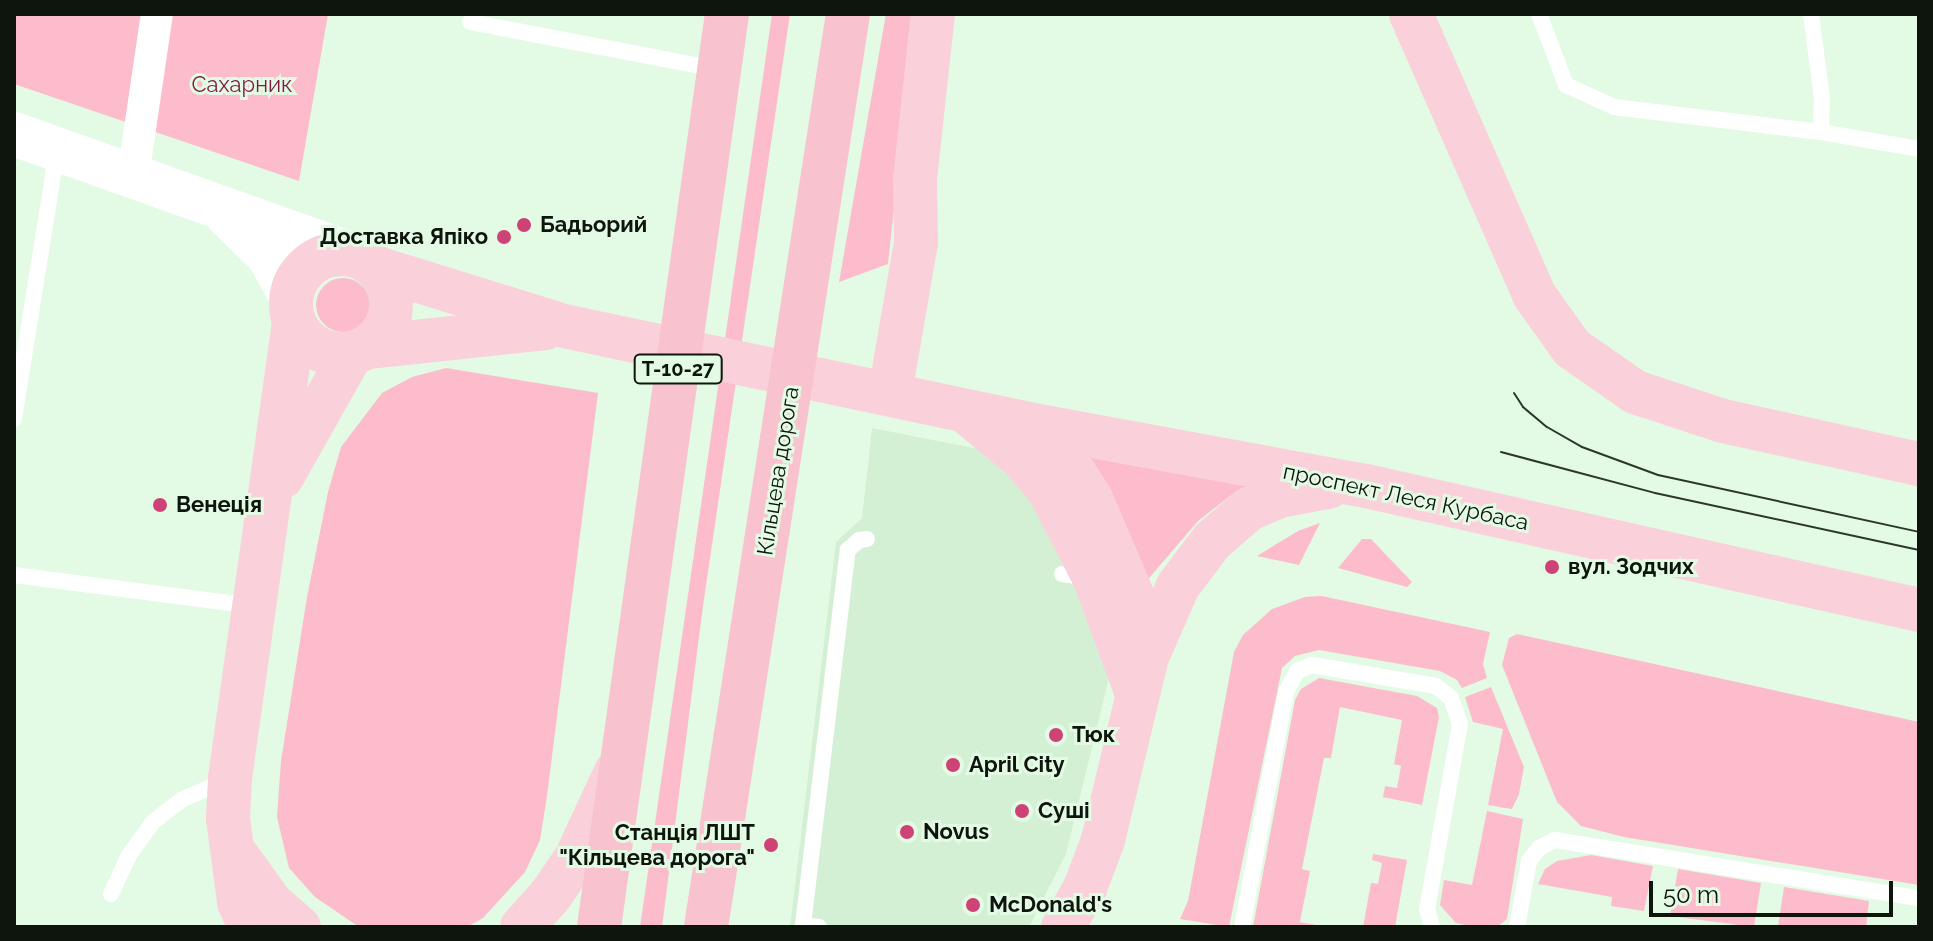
<!DOCTYPE html>
<meta charset="utf-8">
<style>
body{margin:0}
#map{position:relative;width:1933px;height:941px;overflow:hidden;background:#e3fbe4;font-family:Raleway,sans-serif}
div>[style]{position:absolute}
.built>*{inset:0;background:#d3f0d4}
.green>*{inset:0;background:#fcbccc}
.round{border-radius:50%}
.service>*{height:16px;margin:-8px;padding:0 8px;transform-origin:8px;border-radius:8px;background:#fff}
.minor>*{height:32px;margin:-16px;padding:0 16px;transform-origin:16px;border-radius:16px;background:#fff}
.secondary>*{height:44px;margin:-22px;padding:0 22px;transform-origin:22px;border-radius:22px;background:#fff}
.primary>*{height:44px;margin:-22px;padding:0 22px;transform-origin:22px;border-radius:22px;background:#fad1db}
.primary>.ring{margin:-22px;padding:0;box-sizing:content-box;background:none;border:44px solid #fad1db;border-radius:50%}
.trunk>*{height:44px;margin:-22px;padding:0 22px;transform-origin:22px;border-radius:22px;background:#f8c2cf}
.tram>*{height:2px;margin:-1px;padding:0 1px;transform-origin:1px;border-radius:1px;background:#2c372c}
.dots>*{width:22px;height:22px;translate:-50% -50%;box-sizing:border-box;border:4px solid #e3fbe4;border-radius:50%}
span{translate:-50% -50%;white-space:nowrap;text-align:center;line-height:1.15;-webkit-text-stroke:6px #e3fbe4;paint-order:stroke}
.shield-label span{padding:2px 6px;background:#e3fbe4;border:2px solid;border-radius:6px;-webkit-text-stroke-width:0}
.shield-label{font-size:20px;color:#0d150d;font-weight:700}
.park-label{font-size:22px;color:#7e1c42}
.poi-label{font-size:22px;color:#0d150d;font-weight:700}
.left{translate:0 -50%;text-align:left}
.right{translate:-100% -50%;text-align:right}
.street-label{font-size:22px;color:#0d150d}
.frame{position:absolute;inset:0;border:16px solid #0d150d;pointer-events:none}
.scale{position:absolute;left:1649px;top:881px;width:244px;height:36px;box-sizing:border-box;border:4px solid #0d150d;border-top:0;padding-left:10px;font-size:24px;line-height:28px;white-space:nowrap;color:#0d150d;-webkit-text-stroke:6px #e3fbe4;paint-order:stroke}
</style>
<div id="map">
<div class="built">
<div style="clip-path:polygon(872px 428px,1009px 455px,1102px 627px,1108px 682px,1066px 854px,1029px 927px,790px 927px,836px 542px,862px 518px)"></div>
</div>
<div class="green">
<div style="clip-path:polygon(14px 14px,328px 14px,299px 181px,14px 84px)"></div>
<div style="clip-path:polygon(772px 14px,790px 14px,703px 606px,662px 927px,640px 927px)"></div>
<div style="clip-path:polygon(886px 14px,915px 14px,888px 264px,839px 282px)"></div>
<div class="round" style="left:316px;top:278px;width:54px;height:54px"></div>
<div style="clip-path:polygon(446px 368px,598px 393px,547px 796px,540px 840px,525px 872px,483px 918px,467px 927px,359px 927px,315px 897px,289px 868px,277px 817px,281px 761px,307px 597px,328px 492px,341px 447px,382px 393px,412px 377px)"></div>
<div style="clip-path:polygon(1071px 446px,1260px 482px,1230px 496px,1198px 521px,1144px 584px)"></div>
<div style="clip-path:polygon(1320px 523px,1299px 565px,1257px 556px,1298px 531px)"></div>
<div style="clip-path:polygon(1362px 539px,1371px 539px,1412px 582px,1407px 587px,1338px 568px)"></div>
<div style="clip-path:polygon(1322px 596px,1490px 632px,1483px 664px,1487px 678px,1462px 688px,1457px 680px,1440px 671px,1319px 650px,1295px 656px,1282px 668px,1229px 927px,1180px 919px,1188px 901px,1234px 652px,1243px 635px,1272px 609px,1305px 597px)"></div>
<div style="clip-path:polygon(1517px 634px,1919px 722px,1919px 885px,1624px 837px,1581px 826px,1557px 802px,1502px 665px,1509px 638px)"></div>
<div style="clip-path:polygon(1319px 678px,1417px 696px,1437px 708px,1439px 717px,1422px 805px,1383px 797px,1385px 786px,1397px 788px,1401px 766px,1394px 764px,1402px 720px,1340px 707px,1331px 758px,1324px 758px,1302px 869px,1310px 871px,1300px 922px,1327px 927px,1253px 927px,1295px 700px,1301px 689px)"></div>
<div style="clip-path:polygon(1491px 687px,1524px 767px,1519px 794px,1512px 809px,1488px 805px,1503px 729px,1473px 722px,1465px 697px)"></div>
<div style="clip-path:polygon(1487px 811px,1523px 819px,1507px 919px,1497px 927px,1475px 927px,1456px 923px,1440px 905px,1444px 880px,1472px 885px)"></div>
<div style="clip-path:polygon(1373px 854px,1407px 860px,1395px 927px,1363px 927px,1371px 883px,1378px 884px,1382px 863px,1372px 860px)"></div>
<div style="clip-path:polygon(1591px 855px,1653px 866px,1644px 911px,1611px 906px,1612px 897px,1538px 884px,1545px 869px,1557px 861px)"></div>
<div style="clip-path:polygon(1678px 869px,1761px 883px,1754px 927px,1670px 916px)"></div>
<div style="clip-path:polygon(1784px 887px,1869px 901px,1866px 927px,1778px 927px)"></div>
</div>
<div class="service">
<div style="left:1539px;top:14px;width:76px;rotate:69.2deg"></div>
<div style="left:1566px;top:85px;width:53px;rotate:24.6deg"></div>
<div style="left:1614px;top:107px;width:209px;rotate:6.9deg"></div>
<div style="left:1821px;top:132px;width:99px;rotate:9.8deg"></div>
<div style="left:1811px;top:14px;width:86px;rotate:82.6deg"></div>
<div style="left:1822px;top:99px;width:33px;rotate:92deg"></div>
<div style="left:470px;top:22px;width:250px;rotate:10.8deg"></div>
<div style="left:14px;top:419px;width:271px;rotate:-80.9deg"></div>
<div style="left:1062px;top:574px;width:27px;rotate:8deg"></div>
<div style="left:14px;top:575px;width:242px;rotate:7.4deg"></div>
<div style="left:111px;top:894px;width:43px;rotate:-65.2deg"></div>
<div style="left:129px;top:855px;width:41px;rotate:-54deg"></div>
<div style="left:153px;top:822px;width:36px;rotate:-38deg"></div>
<div style="left:181px;top:800px;width:48px;rotate:-23.4deg"></div>
<div style="left:819px;top:927px;width:16px;rotate:-173deg"></div>
<div style="left:803px;top:925px;width:378px;rotate:-83.2deg"></div>
<div style="left:848px;top:550px;width:15px;rotate:-42deg"></div>
<div style="left:859px;top:540px;width:8px;rotate:-7deg"></div>
<div style="left:1242px;top:927px;width:239px;rotate:-79.4deg"></div>
<div style="left:1286px;top:692px;width:24px;rotate:-62deg"></div>
<div style="left:1297px;top:671px;width:16px;rotate:-22deg"></div>
<div style="left:1312px;top:665px;width:126px;rotate:9.6deg"></div>
<div style="left:1436px;top:686px;width:19px;rotate:39deg"></div>
<div style="left:1451px;top:698px;width:28px;rotate:71deg"></div>
<div style="left:1460px;top:724px;width:188px;rotate:100.1deg"></div>
<div style="left:1427px;top:909px;width:19px;rotate:74deg"></div>
<div style="left:1517px;top:927px;width:67px;rotate:-79.7deg"></div>
<div style="left:1529px;top:861px;width:16px;rotate:-52deg"></div>
<div style="left:1539px;top:848px;width:18px;rotate:-27deg"></div>
<div style="left:1555px;top:840px;width:369px;rotate:9.1deg"></div>
</div>
<div class="minor">
<div style="left:133px;top:176px;width:164px;rotate:-81.6deg"></div>
</div>
<div class="secondary">
<div style="left:14px;top:134px;width:361px;rotate:19.6deg"></div>
<div style="left:228px;top:216px;width:56px;rotate:44.3deg"></div>
<div style="left:268px;top:255px;width:47px;rotate:60.7deg"></div>
</div>
<div class="primary">
<div style="left:1411px;top:14px;width:308px;rotate:66.3deg"></div>
<div style="left:1535px;top:296px;width:64px;rotate:54.6deg"></div>
<div style="left:1572px;top:348px;width:77px;rotate:34.9deg"></div>
<div style="left:1635px;top:392px;width:93px;rotate:18.2deg"></div>
<div style="left:1723px;top:421px;width:201px;rotate:12.4deg"></div>
<div class="ring" style="left:291px;top:254px;width:56px;height:56px"></div>
<div style="left:377px;top:268px;width:196px;rotate:17.2deg"></div>
<div style="left:564px;top:326px;width:479px;rotate:11.9deg"></div>
<div style="left:1033px;top:425px;width:339px;rotate:10.4deg"></div>
<div style="left:1366px;top:486px;width:567px;rotate:12.64deg"></div>
<div style="left:368px;top:347px;width:178px;rotate:-6.1deg"></div>
<div style="left:890px;top:393px;width:153px;rotate:-80.2deg"></div>
<div style="left:916px;top:242px;width:63px;rotate:-90.9deg"></div>
<div style="left:915px;top:179px;width:166px;rotate:-83.8deg"></div>
<div style="left:970px;top:415px;width:67px;rotate:39.6deg"></div>
<div style="left:1022px;top:458px;width:42px;rotate:49.8deg"></div>
<div style="left:1049px;top:490px;width:100px;rotate:62.7deg"></div>
<div style="left:1095px;top:579px;width:122px;rotate:69.9deg"></div>
<div style="left:1033px;top:425px;width:52px;rotate:47.4deg"></div>
<div style="left:1068px;top:463px;width:43px;rotate:57.4deg"></div>
<div style="left:1091px;top:499px;width:114px;rotate:66.8deg"></div>
<div style="left:282px;top:477px;width:142px;rotate:-60.6deg"></div>
<div style="left:238px;top:857px;width:57px;rotate:54.3deg"></div>
<div style="left:271px;top:903px;width:37px;rotate:41deg"></div>
<div style="left:250px;top:927px;width:27px;rotate:-114deg"></div>
<div style="left:239px;top:902px;width:84px;rotate:-97.5deg"></div>
<div style="left:228px;top:819px;width:41px;rotate:-87.2deg"></div>
<div style="left:230px;top:778px;width:461px;rotate:-82deg"></div>
<div style="left:522px;top:927px;width:42px;rotate:-47.9deg"></div>
<div style="left:550px;top:896px;width:46px;rotate:-55.6deg"></div>
<div style="left:576px;top:858px;width:95px;rotate:-65.1deg"></div>
<div style="left:1063px;top:927px;width:45px;rotate:-60.6deg"></div>
<div style="left:1085px;top:888px;width:51px;rotate:-69.4deg"></div>
<div style="left:1103px;top:840px;width:188px;rotate:-76.5deg"></div>
<div style="left:1147px;top:657px;width:77px;rotate:-66.4deg"></div>
<div style="left:1178px;top:586px;width:56px;rotate:-52.9deg"></div>
<div style="left:1212px;top:541px;width:49px;rotate:-40.9deg"></div>
<div style="left:1249px;top:509px;width:33px;rotate:-23deg"></div>
<div style="left:1279px;top:496px;width:50px;rotate:-10.4deg"></div>
</div>
<div class="trunk">
<div style="left:599px;top:927px;width:922px;rotate:-82.02deg"></div>
<div style="left:706px;top:927px;width:924px;rotate:-81.16deg"></div>
</div>
<div class="tram">
<div style="left:1514px;top:393px;width:17px;rotate:57deg"></div>
<div style="left:1523px;top:407px;width:31px;rotate:40deg"></div>
<div style="left:1547px;top:427px;width:40px;rotate:29.7deg"></div>
<div style="left:1582px;top:447px;width:81px;rotate:20.2deg"></div>
<div style="left:1658px;top:475px;width:267px;rotate:12.3deg"></div>
<div style="left:1501px;top:452px;width:159px;rotate:14.9deg"></div>
<div style="left:1655px;top:493px;width:270px;rotate:12.2deg"></div>
</div>
<div class="dots">
<div style="left:524px;top:225px;background:#ce4375"></div>
<div style="left:504px;top:237px;background:#ce4375"></div>
<div style="left:160px;top:505px;background:#ce4375"></div>
<div style="left:1552px;top:567px;background:#ce4375"></div>
<div style="left:1056px;top:735px;background:#ce4375"></div>
<div style="left:953px;top:765px;background:#ce4375"></div>
<div style="left:1022px;top:811px;background:#ce4375"></div>
<div style="left:907px;top:832px;background:#ce4375"></div>
<div style="left:771px;top:845px;background:#ce4375"></div>
<div style="left:973px;top:905px;background:#ce4375"></div>
</div>
<div class="shield-label">
<span style="left:678px;top:369px">Т-10-27</span>
</div>
<div class="park-label">
<span style="left:242px;top:85px">Сахарник</span>
</div>
<div class="poi-label">
<span class="left" style="left:540px;top:225px">Бадьорий</span>
<span class="right" style="left:488px;top:237px">Доставка Япіко</span>
<span class="left" style="left:176px;top:505px">Венеція</span>
<span class="left" style="left:1568px;top:567px">вул. Зодчих</span>
<span class="left" style="left:1072px;top:735px">Тюк</span>
<span class="left" style="left:969px;top:765px">April City</span>
<span class="left" style="left:1038px;top:811px">Суші</span>
<span class="right" style="left:755px;top:845px">Станція ЛШТ<br>"Кільцева дорога"</span>
<span class="left" style="left:923px;top:832px">Novus</span>
<span class="left" style="left:989px;top:905px">McDonald's</span>
</div>
<div class="street-label">
<span style="left:778px;top:471px;rotate:-81deg">Кільцева дорога</span>
<span style="left:1406px;top:497px;rotate:12deg">проспект Леся Курбаса</span>
</div>
<div class="frame"></div>
<div class="scale">50 m</div>
</div>
